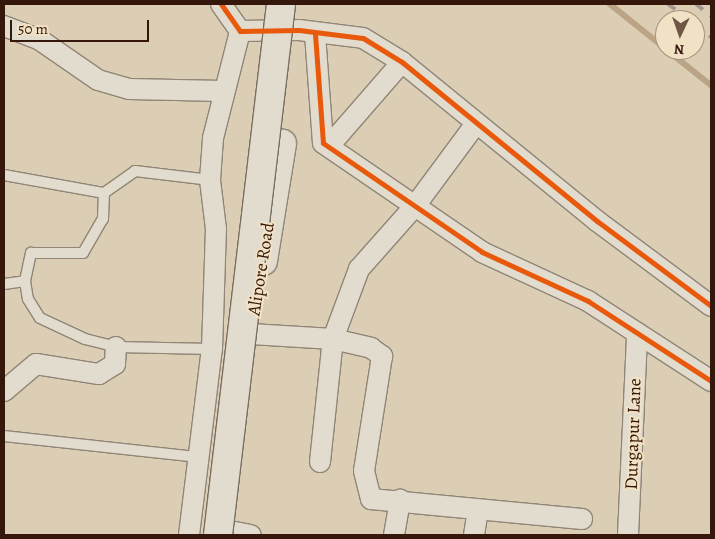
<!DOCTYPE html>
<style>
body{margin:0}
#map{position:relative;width:715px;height:539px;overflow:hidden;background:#dcceb5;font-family:Alegreya,serif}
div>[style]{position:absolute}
.stream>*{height:5.5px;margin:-2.75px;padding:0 2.75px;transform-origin:2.75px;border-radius:2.75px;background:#bba485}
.roads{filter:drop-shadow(1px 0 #908576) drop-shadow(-1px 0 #908576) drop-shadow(0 1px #908576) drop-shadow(0 -1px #908576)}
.lane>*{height:10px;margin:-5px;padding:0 5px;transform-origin:5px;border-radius:5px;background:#e2dccf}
.street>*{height:20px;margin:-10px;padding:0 10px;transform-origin:10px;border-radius:10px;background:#e2dccf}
.secondary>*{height:28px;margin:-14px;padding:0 14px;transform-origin:14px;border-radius:14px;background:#e2dccf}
.rail>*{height:4px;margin-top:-2px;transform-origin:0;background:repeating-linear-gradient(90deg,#a29a90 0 9px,transparent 0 18px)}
.bridges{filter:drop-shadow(1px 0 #786d5f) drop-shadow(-1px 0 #786d5f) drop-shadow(0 1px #786d5f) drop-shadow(0 -1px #786d5f)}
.secondary-bridge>*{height:28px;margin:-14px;padding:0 14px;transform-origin:14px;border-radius:14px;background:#e2dccf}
.cycleway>*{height:5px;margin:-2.5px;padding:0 2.5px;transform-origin:2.5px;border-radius:2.5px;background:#e8590c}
span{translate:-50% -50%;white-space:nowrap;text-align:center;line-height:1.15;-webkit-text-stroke:4px #f2e2c5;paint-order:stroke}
.street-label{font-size:18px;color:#35170b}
.frame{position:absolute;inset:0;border:5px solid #35170b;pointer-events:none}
.north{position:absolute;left:655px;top:10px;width:50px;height:50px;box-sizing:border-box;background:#f2e2c5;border:1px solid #a6917b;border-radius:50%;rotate:183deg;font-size:14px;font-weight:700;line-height:20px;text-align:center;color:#35170b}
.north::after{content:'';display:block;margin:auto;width:18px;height:22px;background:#6f5746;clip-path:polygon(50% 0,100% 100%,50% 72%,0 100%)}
.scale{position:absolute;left:10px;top:20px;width:139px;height:22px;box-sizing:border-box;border:2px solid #35170b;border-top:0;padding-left:6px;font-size:15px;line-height:18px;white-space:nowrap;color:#35170b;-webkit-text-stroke:4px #f2e2c5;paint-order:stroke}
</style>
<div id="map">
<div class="stream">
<div style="left:610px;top:4px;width:70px;rotate:38.7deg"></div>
<div style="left:667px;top:50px;width:56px;rotate:38.5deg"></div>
</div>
<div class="roads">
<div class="lane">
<div style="left:4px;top:175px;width:102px;rotate:10.2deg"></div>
<div style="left:104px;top:193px;width:38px;rotate:-35deg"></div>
<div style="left:135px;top:171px;width:76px;rotate:6.8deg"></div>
<div style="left:25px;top:281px;width:29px;rotate:-78deg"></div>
<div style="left:31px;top:253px;width:52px"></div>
<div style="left:83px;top:253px;width:39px;rotate:-60deg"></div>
<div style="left:103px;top:219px;width:26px;rotate:-88deg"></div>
<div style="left:4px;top:284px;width:21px;rotate:-8deg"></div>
<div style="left:25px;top:281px;width:18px;rotate:81deg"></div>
<div style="left:28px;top:299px;width:22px;rotate:58deg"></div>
<div style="left:40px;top:318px;width:50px;rotate:25deg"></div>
<div style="left:85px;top:339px;width:32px;rotate:14deg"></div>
<div style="left:116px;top:347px;width:96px;rotate:1.2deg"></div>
<div style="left:4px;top:436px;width:193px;rotate:6.2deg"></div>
</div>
<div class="street">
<div style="left:221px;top:4px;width:33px;rotate:55deg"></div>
<div style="left:240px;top:31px;width:59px;rotate:-1deg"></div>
<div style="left:299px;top:30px;width:64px;rotate:7.1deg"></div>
<div style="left:363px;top:38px;width:46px;rotate:31.6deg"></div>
<div style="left:402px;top:62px;width:252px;rotate:39.2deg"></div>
<div style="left:597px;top:221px;width:142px;rotate:36.7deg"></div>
<div style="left:4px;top:26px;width:39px;rotate:21deg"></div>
<div style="left:40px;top:40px;width:70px;rotate:34.6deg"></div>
<div style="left:98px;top:80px;width:32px;rotate:16deg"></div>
<div style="left:129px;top:89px;width:94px;rotate:1.2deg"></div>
<div style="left:315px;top:34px;width:109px;rotate:85.8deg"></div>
<div style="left:323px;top:143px;width:193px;rotate:34.4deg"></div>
<div style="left:482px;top:252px;width:117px;rotate:24.8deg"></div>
<div style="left:588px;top:301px;width:147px;rotate:33deg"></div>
<div style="left:329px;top:146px;width:111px;rotate:-49deg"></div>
<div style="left:251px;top:334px;width:82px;rotate:3.5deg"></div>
<div style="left:333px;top:339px;width:39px;rotate:13deg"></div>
<div style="left:371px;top:348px;width:14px;rotate:36deg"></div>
<div style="left:382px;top:356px;width:116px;rotate:98.9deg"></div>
<div style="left:364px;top:471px;width:29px;rotate:76deg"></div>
<div style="left:371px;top:499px;width:212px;rotate:5.4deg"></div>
<div style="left:4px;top:391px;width:42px;rotate:-40.2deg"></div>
<div style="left:36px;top:364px;width:64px;rotate:9deg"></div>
<div style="left:99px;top:374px;width:19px;rotate:-32deg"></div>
<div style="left:115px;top:364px;width:17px;rotate:-87deg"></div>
<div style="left:320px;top:462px;width:124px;rotate:-84deg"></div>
<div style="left:333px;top:339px;width:75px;rotate:-69.6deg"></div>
<div style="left:359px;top:269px;width:84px;rotate:-48.4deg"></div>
<div style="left:415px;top:206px;width:101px;rotate:-53.5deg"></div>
<div style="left:225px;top:530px;width:26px;rotate:11deg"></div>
<div style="left:189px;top:535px;width:187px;rotate:-83deg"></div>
<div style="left:212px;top:349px;width:120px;rotate:-88.1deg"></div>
<div style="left:216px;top:229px;width:49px;rotate:-97deg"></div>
<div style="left:210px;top:180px;width:42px;rotate:-85.9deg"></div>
<div style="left:213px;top:138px;width:110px;rotate:-75.8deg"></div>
<div style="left:394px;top:535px;width:36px;rotate:-80deg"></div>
<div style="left:474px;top:535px;width:25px;rotate:-81deg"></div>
<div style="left:628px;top:535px;width:202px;rotate:-87.4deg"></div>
</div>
<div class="secondary">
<div style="left:263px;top:261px;width:119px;rotate:-80.8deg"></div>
</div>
</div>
<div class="rail">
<div style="left:668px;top:4px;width:26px;rotate:37deg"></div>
<div style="left:696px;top:4px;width:19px;rotate:39deg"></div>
<div style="left:695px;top:24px;width:21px;rotate:39deg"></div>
</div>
<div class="bridges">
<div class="secondary-bridge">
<div style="left:218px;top:535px;width:535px;rotate:-83.23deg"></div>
</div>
</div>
<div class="cycleway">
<div style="left:221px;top:4px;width:33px;rotate:55deg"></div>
<div style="left:240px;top:31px;width:59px;rotate:-1deg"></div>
<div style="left:299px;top:30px;width:64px;rotate:7.1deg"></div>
<div style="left:363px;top:38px;width:46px;rotate:31.6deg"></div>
<div style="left:402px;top:62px;width:252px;rotate:39.2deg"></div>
<div style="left:597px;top:221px;width:142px;rotate:36.7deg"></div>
<div style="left:315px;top:34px;width:109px;rotate:85.8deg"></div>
<div style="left:323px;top:143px;width:193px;rotate:34.4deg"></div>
<div style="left:482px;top:252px;width:117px;rotate:24.8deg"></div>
<div style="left:588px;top:301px;width:147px;rotate:33deg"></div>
</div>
<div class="street-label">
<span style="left:261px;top:269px;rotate:-81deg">Alipore Road</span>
<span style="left:633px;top:434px;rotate:-88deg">Durgapur Lane</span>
</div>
<div class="frame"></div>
<div class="north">N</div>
<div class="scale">50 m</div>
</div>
